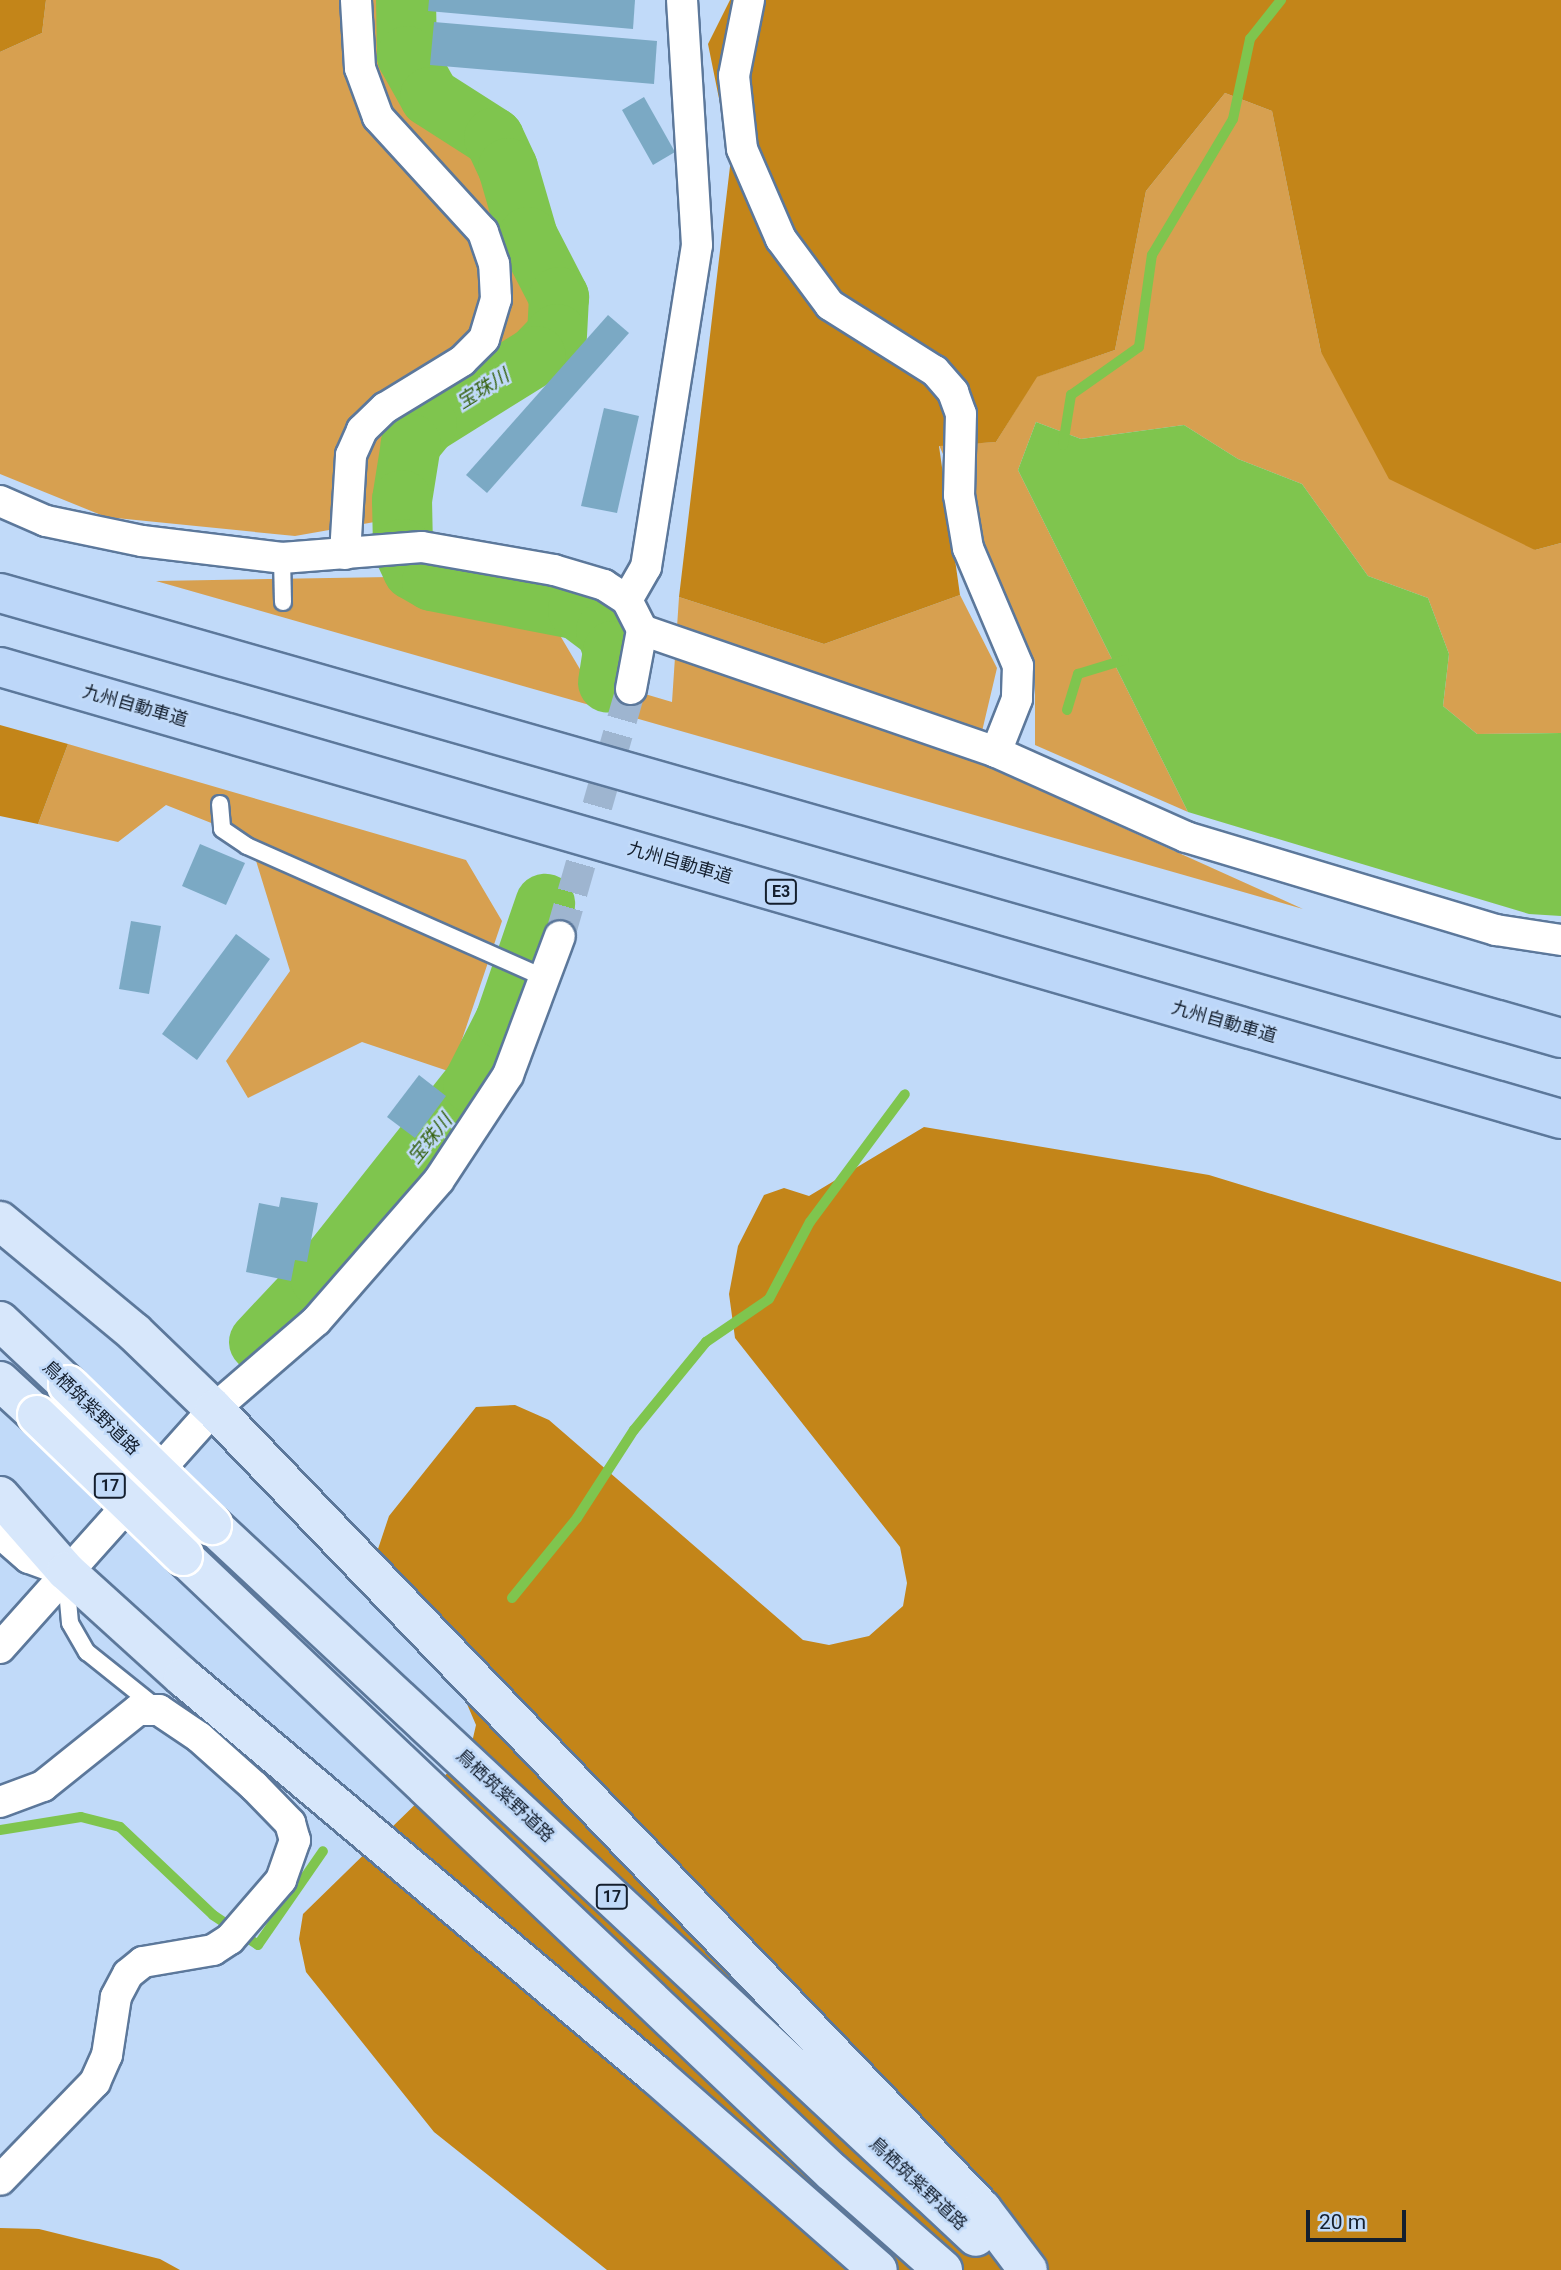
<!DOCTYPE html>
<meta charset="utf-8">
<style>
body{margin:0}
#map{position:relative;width:1561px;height:2270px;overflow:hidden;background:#c1daf9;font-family:Roboto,"Noto Sans JP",sans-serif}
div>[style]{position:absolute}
.green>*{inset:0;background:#d7a050}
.forest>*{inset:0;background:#c38519}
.water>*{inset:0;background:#7fc54e}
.stream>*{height:10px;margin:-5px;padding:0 5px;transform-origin:5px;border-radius:5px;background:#7fc54e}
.river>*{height:60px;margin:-30px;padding:0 30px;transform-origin:30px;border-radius:30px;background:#7fc54e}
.building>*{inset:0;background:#7ba9c4}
.minor-tunnel>*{height:30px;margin-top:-15px;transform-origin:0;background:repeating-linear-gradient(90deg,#9eb5d0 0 30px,transparent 0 45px)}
.roads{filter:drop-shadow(2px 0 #5c789b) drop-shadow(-2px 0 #5c789b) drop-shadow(0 2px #5c789b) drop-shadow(0 -2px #5c789b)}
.service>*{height:16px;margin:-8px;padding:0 8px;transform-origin:8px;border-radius:8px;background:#fff}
.minor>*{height:30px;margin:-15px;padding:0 15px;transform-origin:15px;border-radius:15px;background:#fff}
.primary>*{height:38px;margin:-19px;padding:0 19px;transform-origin:19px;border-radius:19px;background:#d7e7fb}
.motorway>*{height:38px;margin:-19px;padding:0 19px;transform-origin:19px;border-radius:19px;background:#bdd7f9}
.bridges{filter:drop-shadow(2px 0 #fff) drop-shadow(-2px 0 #fff) drop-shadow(0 2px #fff) drop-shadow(0 -2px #fff)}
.primary-bridge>*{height:38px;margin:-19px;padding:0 19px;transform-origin:19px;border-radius:19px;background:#d7e7fb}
span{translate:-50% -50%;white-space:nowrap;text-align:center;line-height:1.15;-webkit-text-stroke:5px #c1daf9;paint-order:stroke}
.shield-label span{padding:2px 5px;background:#c1daf9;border:2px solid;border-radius:5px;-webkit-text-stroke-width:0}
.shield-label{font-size:16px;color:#141f2e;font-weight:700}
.street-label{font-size:18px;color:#141f2e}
.water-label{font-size:19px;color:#366211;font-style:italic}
.scale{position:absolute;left:1306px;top:2210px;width:100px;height:32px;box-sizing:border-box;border:4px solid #141f2e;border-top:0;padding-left:9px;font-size:21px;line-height:24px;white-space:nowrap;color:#141f2e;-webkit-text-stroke:5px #c1daf9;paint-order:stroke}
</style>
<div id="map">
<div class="green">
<div style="clip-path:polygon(46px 0,388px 0,392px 62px,422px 104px,487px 158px,507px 247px,535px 292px,527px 342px,403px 428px,386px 520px,295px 536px,106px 517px,0 474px,0 52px,42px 33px)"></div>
<div style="clip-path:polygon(1225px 93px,1272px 111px,1321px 352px,1535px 550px,1561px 543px,1561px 733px,1477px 734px,1443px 706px,1449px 654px,1428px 598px,1368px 576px,1302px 484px,1238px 459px,1184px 425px,1081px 439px,1036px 422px,1018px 470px,1188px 812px,1035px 745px,1035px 664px,939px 445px,996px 442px,1036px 377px,1115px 350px,1146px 191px)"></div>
<div style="clip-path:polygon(390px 577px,558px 632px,584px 676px,672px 702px,679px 597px,824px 644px,960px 595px,997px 668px,975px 761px,1303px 909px,156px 581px)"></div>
<div style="clip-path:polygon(68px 744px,466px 860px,502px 921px,451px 1072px,362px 1042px,248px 1098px,226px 1061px,290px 971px,249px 838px,166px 805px,118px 842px,38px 824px)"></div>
</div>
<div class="forest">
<div style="clip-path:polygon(0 0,46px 0,42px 33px,0 52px)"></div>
<div style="clip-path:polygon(730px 0,1561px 0,1561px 543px,1535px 550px,1389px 479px,1321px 352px,1272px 111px,1225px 93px,1146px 191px,1115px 350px,1037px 377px,996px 442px,939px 446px,960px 595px,824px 644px,679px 597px,731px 158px,708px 44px)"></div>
<div style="clip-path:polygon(0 725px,68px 744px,38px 824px,0 816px)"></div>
<div style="clip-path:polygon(924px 1127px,1209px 1175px,1561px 1282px,1561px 2270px,607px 2270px,434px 2132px,306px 1972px,299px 1939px,303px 1914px,470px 1751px,476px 1725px,461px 1690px,374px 1561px,389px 1516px,476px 1407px,515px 1405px,549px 1420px,803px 1640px,829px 1645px,869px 1636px,903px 1606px,907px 1583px,900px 1547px,735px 1338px,729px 1294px,738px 1246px,764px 1195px,784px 1188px,809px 1196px)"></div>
<div style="clip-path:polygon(0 2228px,39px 2229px,160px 2259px,180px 2270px,0 2270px)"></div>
</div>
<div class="water">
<div style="clip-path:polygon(1036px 422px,1081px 439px,1184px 425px,1238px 459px,1302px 484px,1368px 576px,1428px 598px,1449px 654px,1443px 706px,1477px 734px,1561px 733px,1561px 916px,1529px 914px,1188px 812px,1018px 470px)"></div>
</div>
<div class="stream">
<div style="left:1063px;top:445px;width:51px;rotate:-80.9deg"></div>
<div style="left:1071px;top:395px;width:83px;rotate:-35.2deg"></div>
<div style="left:1139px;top:347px;width:93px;rotate:-82deg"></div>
<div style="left:1152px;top:255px;width:158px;rotate:-59.2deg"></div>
<div style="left:1233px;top:119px;width:82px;rotate:-78deg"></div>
<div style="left:1250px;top:39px;width:50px;rotate:-51.5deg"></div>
<div style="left:1067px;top:710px;width:38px;rotate:-73deg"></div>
<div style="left:1078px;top:674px;width:48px;rotate:-16.9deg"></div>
<div style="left:512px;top:1598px;width:103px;rotate:-50.9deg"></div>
<div style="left:577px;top:1518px;width:105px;rotate:-57.1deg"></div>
<div style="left:634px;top:1430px;width:114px;rotate:-50.7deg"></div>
<div style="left:706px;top:1342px;width:76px;rotate:-34.3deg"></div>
<div style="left:769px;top:1299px;width:87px;rotate:-62deg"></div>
<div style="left:810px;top:1222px;width:159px;rotate:-53.4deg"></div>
<div style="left:0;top:1830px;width:82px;rotate:-9.1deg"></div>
<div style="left:81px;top:1817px;width:40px;rotate:14.4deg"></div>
<div style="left:120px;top:1827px;width:128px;rotate:43.4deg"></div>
<div style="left:213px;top:1915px;width:54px;rotate:33.7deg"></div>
<div style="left:258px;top:1945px;width:114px;rotate:-55.3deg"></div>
</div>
<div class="river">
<div style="left:406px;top:0;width:56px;rotate:89deg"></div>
<div style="left:407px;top:56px;width:47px;rotate:60.7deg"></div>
<div style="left:430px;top:97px;width:76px;rotate:32.6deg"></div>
<div style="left:494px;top:138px;width:33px;rotate:65deg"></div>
<div style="left:508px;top:168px;width:72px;rotate:73.8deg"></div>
<div style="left:528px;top:237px;width:68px;rotate:62.7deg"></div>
<div style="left:559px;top:297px;width:37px;rotate:93deg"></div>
<div style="left:557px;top:334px;width:30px;rotate:134deg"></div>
<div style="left:536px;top:356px;width:128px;rotate:148deg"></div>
<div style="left:427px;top:424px;width:26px;rotate:129deg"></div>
<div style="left:411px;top:444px;width:57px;rotate:99.1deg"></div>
<div style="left:402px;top:500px;width:49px;rotate:88.8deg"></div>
<div style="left:403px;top:549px;width:23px;rotate:65deg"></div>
<div style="left:413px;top:570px;width:22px;rotate:30deg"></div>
<div style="left:432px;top:581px;width:149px;rotate:11.2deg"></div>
<div style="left:578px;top:610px;width:35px;rotate:37deg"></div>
<div style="left:606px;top:631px;width:21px;rotate:71deg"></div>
<div style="left:613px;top:651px;width:32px;rotate:99deg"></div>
<div style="left:259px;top:1342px;width:89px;rotate:-46.8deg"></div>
<div style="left:320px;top:1277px;width:246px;rotate:-51.6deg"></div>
<div style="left:473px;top:1084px;width:71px;rotate:-63.1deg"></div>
<div style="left:505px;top:1021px;width:124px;rotate:-71.1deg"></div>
</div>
<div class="building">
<div style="clip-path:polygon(429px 0,635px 0,633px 29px,428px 11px)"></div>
<div style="clip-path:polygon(434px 22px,657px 41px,654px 84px,430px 65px)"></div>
<div style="clip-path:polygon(644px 97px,675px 152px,653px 165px,622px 110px)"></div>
<div style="clip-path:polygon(608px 315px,629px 333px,487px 493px,466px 475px)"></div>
<div style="clip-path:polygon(604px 408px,639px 416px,617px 513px,581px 506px)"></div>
<div style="clip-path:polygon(200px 844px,245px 863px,226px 905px,182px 886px)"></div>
<div style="clip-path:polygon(131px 921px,161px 926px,149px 994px,119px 989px)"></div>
<div style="clip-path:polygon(236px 934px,270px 959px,197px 1060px,162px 1034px)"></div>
<div style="clip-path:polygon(419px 1075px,446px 1096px,415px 1138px,387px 1117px)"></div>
<div style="clip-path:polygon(281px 1197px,318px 1203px,307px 1262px,295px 1260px,291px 1281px,246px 1272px,259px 1203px,279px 1207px)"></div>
</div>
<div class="minor-tunnel">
<div style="left:560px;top:936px;width:257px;rotate:-74deg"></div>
</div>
<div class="roads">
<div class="service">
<div style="left:282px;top:558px;width:44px;rotate:88.7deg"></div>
<div style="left:220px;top:804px;width:25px;rotate:85deg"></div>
<div style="left:222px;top:829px;width:30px;rotate:34deg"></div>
<div style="left:247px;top:846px;width:328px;rotate:23.9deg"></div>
<div style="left:66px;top:1579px;width:44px;rotate:84.8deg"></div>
<div style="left:70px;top:1623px;width:34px;rotate:60deg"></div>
<div style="left:87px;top:1652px;width:90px;rotate:38.7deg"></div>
</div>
<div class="minor">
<div style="left:749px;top:0;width:77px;rotate:101.2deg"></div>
<div style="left:734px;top:76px;width:73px;rotate:83.7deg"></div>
<div style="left:742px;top:149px;width:98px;rotate:66.6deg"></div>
<div style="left:781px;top:239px;width:82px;rotate:53.4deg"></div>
<div style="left:830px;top:305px;width:124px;rotate:32.2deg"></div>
<div style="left:935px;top:371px;width:28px;rotate:49deg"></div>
<div style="left:953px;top:392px;width:23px;rotate:70deg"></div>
<div style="left:961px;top:414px;width:81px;rotate:91.4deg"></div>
<div style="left:959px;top:495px;width:54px;rotate:80.4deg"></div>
<div style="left:968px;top:548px;width:128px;rotate:67deg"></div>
<div style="left:1018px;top:666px;width:33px;rotate:92deg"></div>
<div style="left:1017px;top:699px;width:57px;rotate:111.6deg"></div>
<div style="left:0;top:501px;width:50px;rotate:23.5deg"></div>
<div style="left:46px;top:521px;width:98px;rotate:11.8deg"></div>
<div style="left:142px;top:541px;width:141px;rotate:6.9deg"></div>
<div style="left:282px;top:558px;width:140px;rotate:-4.5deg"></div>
<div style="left:422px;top:547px;width:134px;rotate:9.9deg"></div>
<div style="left:554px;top:570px;width:52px;rotate:16.7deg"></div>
<div style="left:604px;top:585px;width:27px;rotate:33deg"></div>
<div style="left:627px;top:600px;width:34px;rotate:63deg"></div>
<div style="left:642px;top:630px;width:60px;rotate:100.6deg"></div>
<div style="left:345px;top:554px;width:99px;rotate:-86.5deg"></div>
<div style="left:351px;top:455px;width:27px;rotate:-66deg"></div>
<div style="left:362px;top:430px;width:32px;rotate:-44deg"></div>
<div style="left:385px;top:408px;width:90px;rotate:-31.4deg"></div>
<div style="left:462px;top:361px;width:31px;rotate:-45deg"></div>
<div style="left:484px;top:339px;width:42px;rotate:-73.3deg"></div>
<div style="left:496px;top:299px;width:35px;rotate:-93deg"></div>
<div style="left:494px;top:264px;width:34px;rotate:-109deg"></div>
<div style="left:483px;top:232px;width:156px;rotate:-132.4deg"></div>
<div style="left:378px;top:117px;width:52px;rotate:-110.2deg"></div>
<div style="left:360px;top:68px;width:68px;rotate:-93.4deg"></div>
<div style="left:627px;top:600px;width:38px;rotate:-60deg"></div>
<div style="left:646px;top:567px;width:326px;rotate:-81deg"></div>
<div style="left:697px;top:245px;width:245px;rotate:-93.5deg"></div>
<div style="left:642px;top:630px;width:374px;rotate:19deg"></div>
<div style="left:996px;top:752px;width:208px;rotate:24.1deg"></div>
<div style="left:1186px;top:837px;width:324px;rotate:16.7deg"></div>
<div style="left:1496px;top:930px;width:66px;rotate:8.7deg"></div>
<div style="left:0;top:1533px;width:38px;rotate:41deg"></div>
<div style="left:29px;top:1558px;width:38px;rotate:20deg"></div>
<div style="left:0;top:1648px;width:321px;rotate:-48.2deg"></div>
<div style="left:214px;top:1409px;width:135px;rotate:-40.8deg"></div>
<div style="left:316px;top:1321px;width:187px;rotate:-48.9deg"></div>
<div style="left:439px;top:1180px;width:126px;rotate:-56.7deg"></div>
<div style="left:508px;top:1075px;width:148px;rotate:-69.5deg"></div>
<div style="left:0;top:1802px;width:46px;rotate:-20.4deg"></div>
<div style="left:43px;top:1786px;width:122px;rotate:-38.7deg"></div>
<div style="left:138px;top:1710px;width:21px"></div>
<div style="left:159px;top:1710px;width:48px;rotate:34deg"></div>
<div style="left:199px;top:1737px;width:74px;rotate:41.7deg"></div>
<div style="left:254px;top:1786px;width:52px;rotate:45.8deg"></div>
<div style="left:290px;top:1823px;width:18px;rotate:74deg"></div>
<div style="left:295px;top:1840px;width:42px;rotate:109.3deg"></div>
<div style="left:281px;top:1880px;width:78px;rotate:130.8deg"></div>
<div style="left:230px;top:1939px;width:20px;rotate:147deg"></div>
<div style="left:213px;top:1950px;width:71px;rotate:170.3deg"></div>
<div style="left:143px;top:1962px;width:19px;rotate:141deg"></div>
<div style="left:128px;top:1974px;width:26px;rotate:118deg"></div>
<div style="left:116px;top:1997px;width:59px;rotate:98.8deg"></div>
<div style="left:107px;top:2055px;width:30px;rotate:114deg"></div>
<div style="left:95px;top:2082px;width:136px;rotate:134.1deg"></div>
</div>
<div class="primary">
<div style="left:0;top:1221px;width:174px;rotate:39.6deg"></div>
<div style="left:134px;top:1332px;width:111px;rotate:43.9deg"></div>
<div style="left:214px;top:1409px;width:1109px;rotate:46.17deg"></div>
<div style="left:982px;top:2209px;width:76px;rotate:53deg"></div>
<div style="left:0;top:1321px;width:93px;rotate:43.3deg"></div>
<div style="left:0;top:1381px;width:50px;rotate:42.6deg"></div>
<div style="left:0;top:1496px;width:100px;rotate:48.7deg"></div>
<div style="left:66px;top:1571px;width:158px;rotate:42.2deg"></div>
<div style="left:183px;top:1677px;width:618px;rotate:40.08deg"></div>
<div style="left:656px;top:2075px;width:295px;rotate:41.3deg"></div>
<div style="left:212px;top:1525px;width:1044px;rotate:42.98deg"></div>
<div style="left:183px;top:1556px;width:895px;rotate:43.51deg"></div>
<div style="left:832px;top:2172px;width:148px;rotate:41.4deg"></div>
</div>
<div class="motorway">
<div style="left:0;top:593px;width:1623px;rotate:15.91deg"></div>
<div style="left:0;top:667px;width:1625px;rotate:16.15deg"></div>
</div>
</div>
<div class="bridges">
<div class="primary-bridge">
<div style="left:68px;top:1385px;width:201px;rotate:44.2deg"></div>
<div style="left:37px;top:1415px;width:203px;rotate:44deg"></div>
</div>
</div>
<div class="shield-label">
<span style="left:781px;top:892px">E3</span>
<span style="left:110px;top:1486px">17</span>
<span style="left:612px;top:1897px">17</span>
</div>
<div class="street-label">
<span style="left:135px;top:706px;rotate:16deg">九州自動車道</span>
<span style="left:680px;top:863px;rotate:16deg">九州自動車道</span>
<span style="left:1224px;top:1022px;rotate:16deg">九州自動車道</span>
<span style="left:91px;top:1408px;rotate:44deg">鳥栖筑紫野道路</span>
<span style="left:505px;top:1796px;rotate:43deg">鳥栖筑紫野道路</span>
<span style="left:918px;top:2184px;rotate:43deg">鳥栖筑紫野道路</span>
</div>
<div class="water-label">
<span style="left:483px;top:389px;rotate:-32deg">宝珠川</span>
<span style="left:430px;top:1139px;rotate:-51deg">宝珠川</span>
</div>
<div class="scale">20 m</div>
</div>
